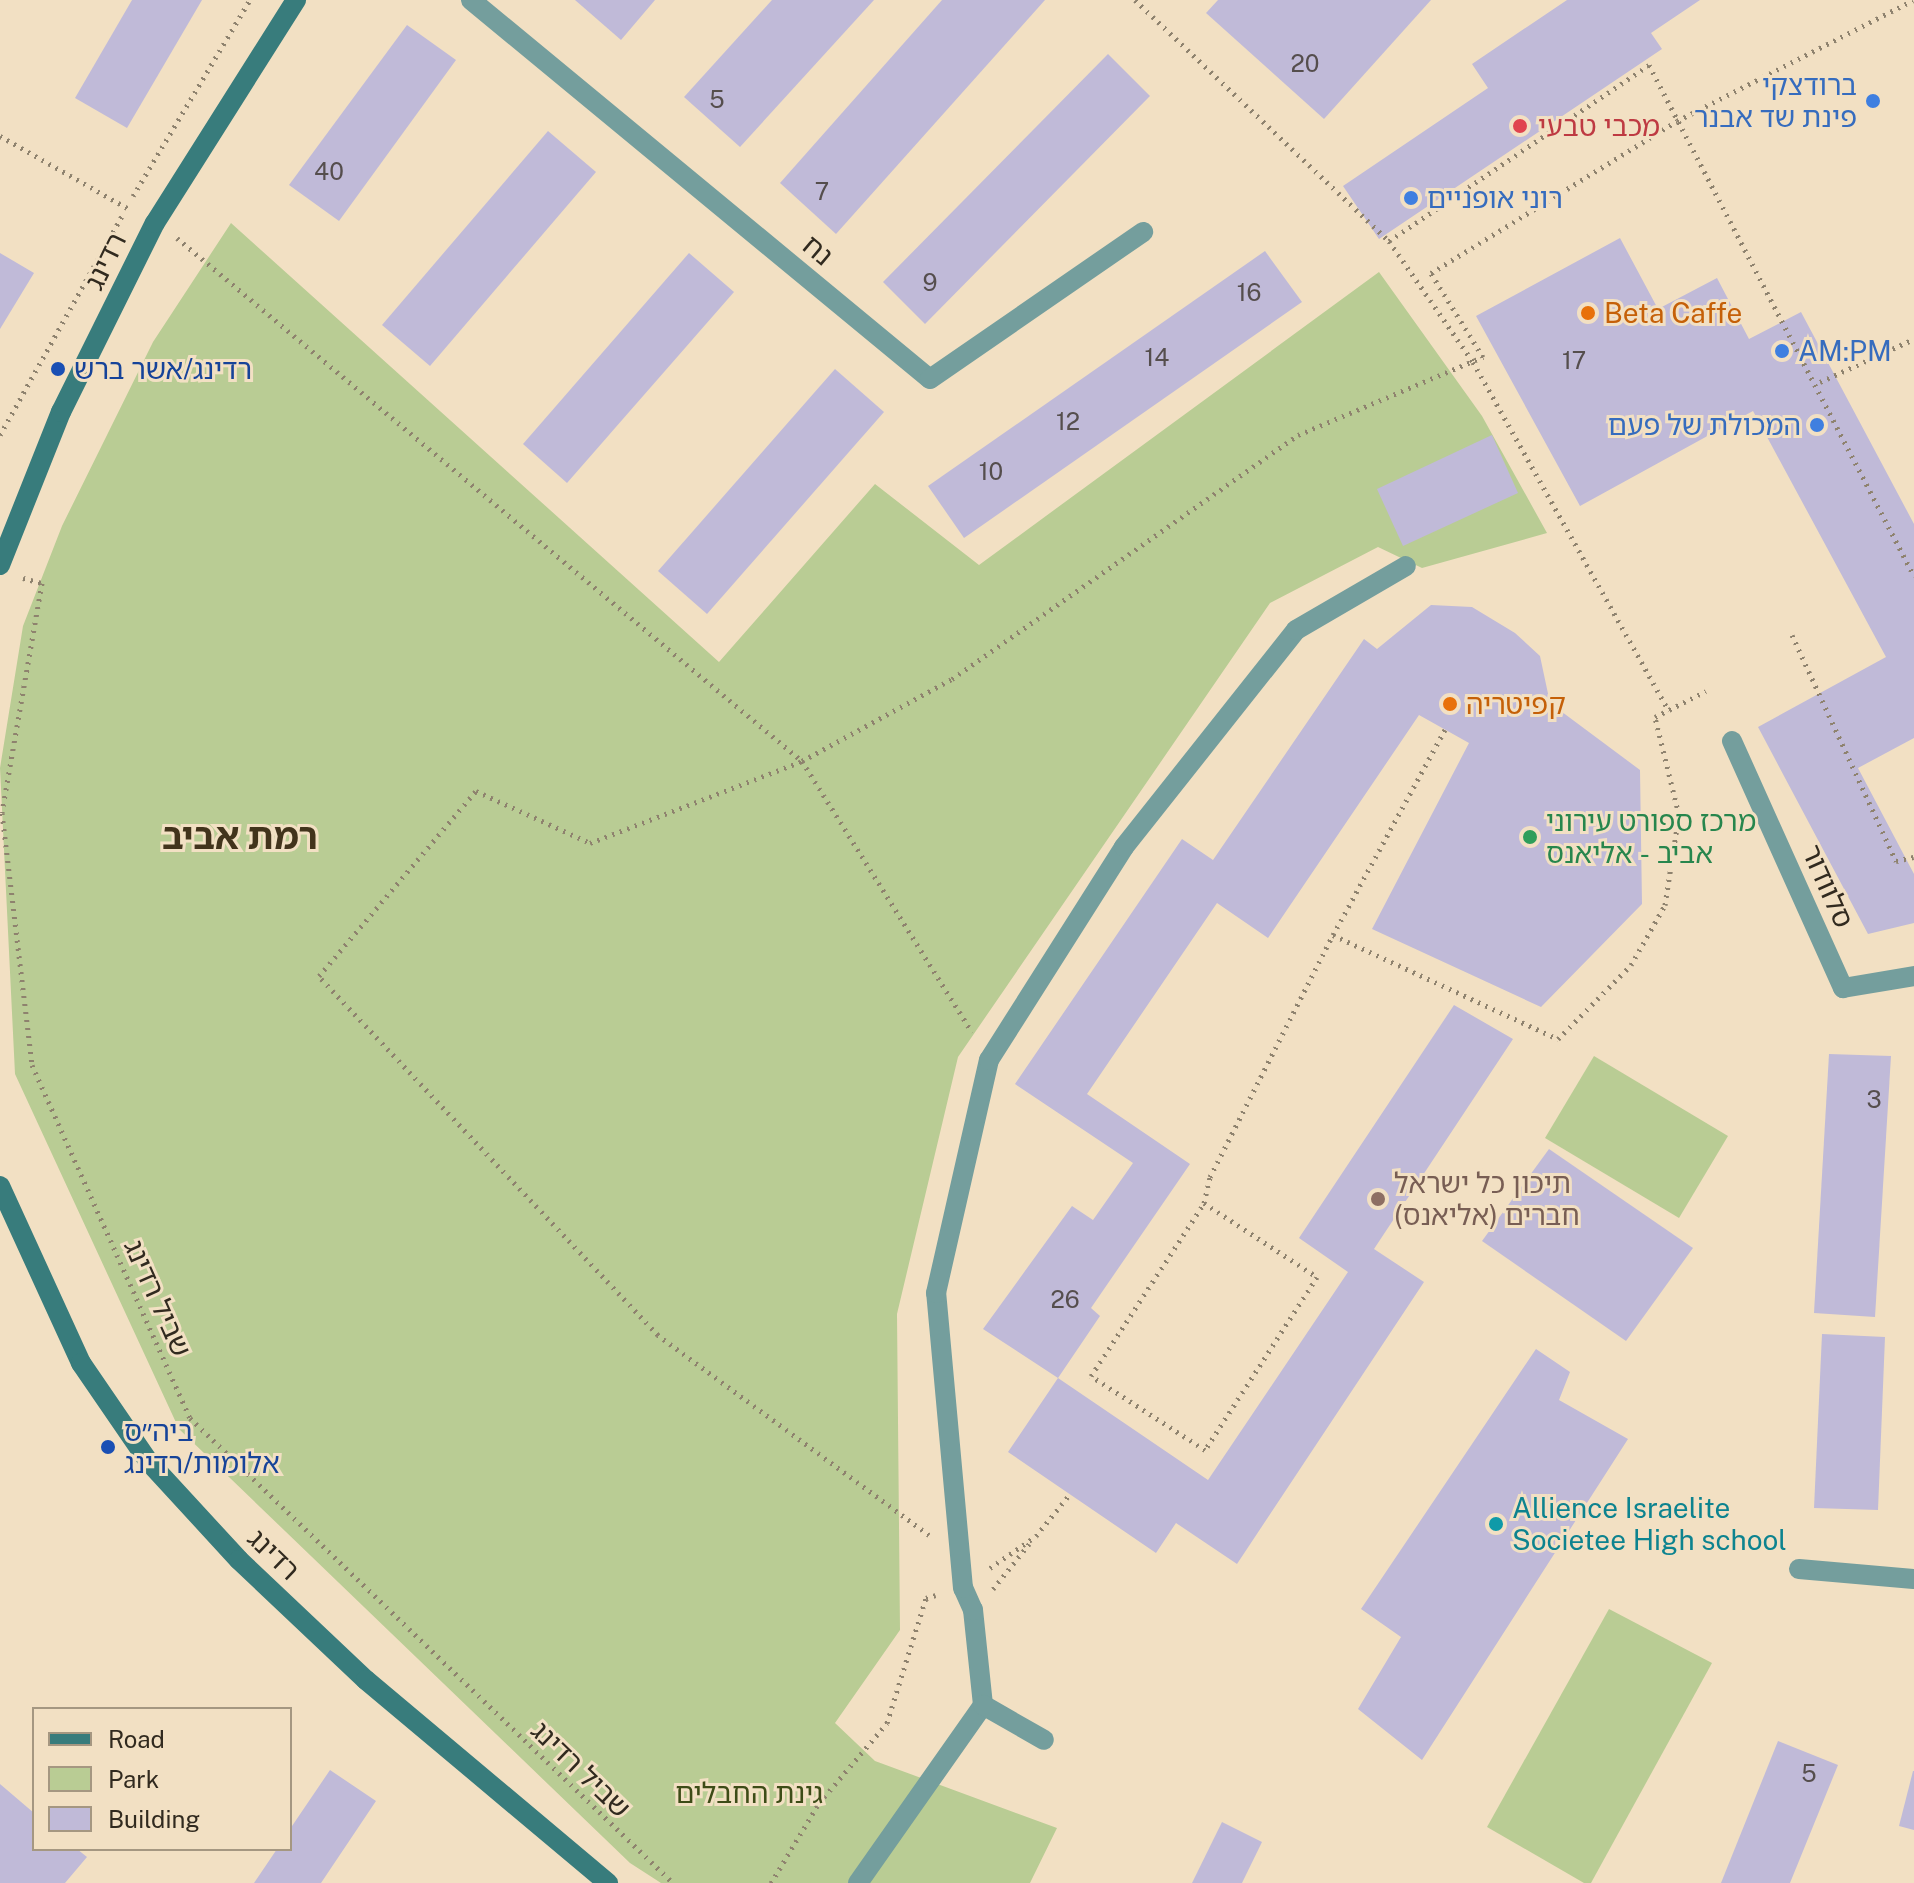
<!DOCTYPE html>
<meta charset="utf-8">
<style>
body{margin:0}
#map{position:relative;width:1914px;height:1883px;overflow:hidden;background:#f2e0c3;font-family:"Public Sans","Noto Sans Hebrew",sans-serif}
div>[style]{position:absolute}
.green>*{inset:0;background:#b9cc94}
.building>*{inset:0;background:#c0bad8}
.path>*{height:5px;margin-top:-2.5px;transform-origin:0;background:repeating-linear-gradient(90deg,#8e826e 0 2px,transparent 0 8px)}
.lane>*{height:20px;margin:-10px;padding:0 10px;transform-origin:10px;border-radius:10px;background:#749e9d}
.street>*{height:20px;margin:-10px;padding:0 10px;transform-origin:10px;border-radius:10px;background:#749e9d}
.secondary>*{height:20px;margin:-10px;padding:0 10px;transform-origin:10px;border-radius:10px;background:#387c7c}
.dots>*{width:22px;height:22px;translate:-50% -50%;box-sizing:border-box;border:4px solid #f2e0c3;border-radius:50%}
span{translate:-50% -50%;white-space:nowrap;text-align:center;line-height:1.15;-webkit-text-stroke:6px #f2e0c3;paint-order:stroke}
.number-label{font-size:24px;color:#554e4d}
.number-label span{-webkit-text-stroke-width:0}
.shop-label{font-size:28px;color:#366cbe}
.right{translate:-100% -50%;text-align:right}
.left{translate:0 -50%;text-align:left}
.health-label{font-size:28px;color:#be3a42}
.street-label{font-size:28px;color:#312a1f}
.food-label{font-size:28px;color:#c56008}
.transit-label{font-size:28px;color:#164399}
.leisure-label{font-size:28px;color:#27864d}
.education-label{font-size:28px;color:#785e54}
.culture-label{font-size:28px;color:#0d838f}
.park-label{font-size:28px;color:#3d4c17}
.district-label{font-size:36px;color:#42341c;font-weight:700}
.legend{position:absolute;left:32px;top:1707px;width:260px;height:144px;box-sizing:border-box;background:#f2e0c3;border:2px solid #a59781;margin:0;padding:10px 14px;list-style:none;font-size:24px;color:#312a1f}
.legend li{display:flex;align-items:center;gap:16px;height:40px}
.legend b{width:40px;border:2px solid #a59781}
</style>
<div id="map">
<div class="green">
<div style="clip-path:polygon(231px 223px,719px 662px,875px 484px,979px 565px,1379px 272px,1482px 416px,1547px 533px,1422px 568px,1378px 547px,1270px 603px,958px 1057px,897px 1314px,900px 1630px,835px 1723px,875px 1761px,1057px 1828px,1030px 1883px,661px 1883px,630px 1863px,179px 1429px,15px 1074px,0 768px,23px 626px,62px 526px,153px 342px)"></div>
<div style="clip-path:polygon(1594px 1056px,1728px 1136px,1679px 1218px,1545px 1138px)"></div>
<div style="clip-path:polygon(1609px 1609px,1712px 1663px,1591px 1883px,1584px 1883px,1487px 1827px)"></div>
</div>
<div class="building">
<div style="clip-path:polygon(132px 0,202px 0,127px 128px,75px 98px)"></div>
<div style="clip-path:polygon(575px 0,655px 0,621px 40px)"></div>
<div style="clip-path:polygon(772px 0,874px 0,740px 147px,684px 97px)"></div>
<div style="clip-path:polygon(942px 0,1045px 0,836px 234px,780px 183px)"></div>
<div style="clip-path:polygon(1218px 0,1431px 0,1324px 119px,1206px 13px)"></div>
<div style="clip-path:polygon(1567px 0,1700px 0,1651px 33px,1662px 49px,1379px 239px,1343px 186px,1488px 88px,1472px 64px)"></div>
<div style="clip-path:polygon(407px 25px,456px 60px,339px 221px,289px 185px)"></div>
<div style="clip-path:polygon(1108px 54px,1150px 96px,925px 324px,883px 282px)"></div>
<div style="clip-path:polygon(548px 131px,596px 172px,430px 366px,382px 325px)"></div>
<div style="clip-path:polygon(1620px 238px,1658px 309px,1717px 278px,1749px 339px,1801px 312px,1914px 524px,1914px 738px,1858px 768px,1914px 874px,1914px 923px,1868px 934px,1758px 727px,1886px 657px,1753px 411px,1580px 506px,1476px 316px)"></div>
<div style="clip-path:polygon(1265px 251px,1302px 302px,964px 538px,928px 486px)"></div>
<div style="clip-path:polygon(0 253px,34px 273px,0 329px)"></div>
<div style="clip-path:polygon(689px 253px,734px 292px,567px 483px,523px 444px)"></div>
<div style="clip-path:polygon(835px 369px,884px 412px,707px 614px,658px 571px)"></div>
<div style="clip-path:polygon(1492px 435px,1518px 493px,1403px 546px,1377px 489px)"></div>
<div style="clip-path:polygon(1431px 605px,1472px 607px,1515px 633px,1540px 656px,1550px 703px,1640px 770px,1642px 904px,1541px 1007px,1372px 929px,1469px 743px,1419px 715px,1268px 938px,1217px 903px,1087px 1094px,1190px 1164px,1091px 1308px,1100px 1316px,1058px 1378px,1208px 1480px,1348px 1272px,1299px 1238px,1454px 1005px,1513px 1039px,1374px 1249px,1424px 1282px,1237px 1564px,1176px 1523px,1156px 1553px,1008px 1452px,1058px 1378px,983px 1329px,1072px 1206px,1093px 1220px,1133px 1163px,1015px 1084px,1182px 839px,1213px 860px,1364px 639px,1377px 649px)"></div>
<div style="clip-path:polygon(1829px 1054px,1891px 1056px,1875px 1317px,1814px 1313px)"></div>
<div style="clip-path:polygon(1549px 1149px,1693px 1248px,1626px 1341px,1482px 1241px)"></div>
<div style="clip-path:polygon(1822px 1334px,1885px 1337px,1878px 1510px,1814px 1508px)"></div>
<div style="clip-path:polygon(1536px 1349px,1570px 1372px,1559px 1400px,1628px 1439px,1422px 1760px,1358px 1709px,1401px 1637px,1361px 1609px)"></div>
<div style="clip-path:polygon(1778px 1741px,1838px 1765px,1790px 1883px,1721px 1883px)"></div>
<div style="clip-path:polygon(330px 1770px,376px 1801px,321px 1883px,254px 1883px,277px 1849px,290px 1849px,290px 1829px)"></div>
<div style="clip-path:polygon(1913px 1771px,1914px 1771px,1914px 1830px,1899px 1826px)"></div>
<div style="clip-path:polygon(0 1784px,34px 1813px,34px 1849px,77px 1849px,87px 1857px,65px 1883px,0 1883px)"></div>
<div style="clip-path:polygon(1222px 1822px,1262px 1842px,1242px 1883px,1192px 1883px)"></div>
</div>
<div class="path">
<div style="left:1135px;top:0;width:350px;rotate:43.5deg"></div>
<div style="left:1389px;top:241px;width:147px;rotate:55.2deg"></div>
<div style="left:1473px;top:362px;width:400px;rotate:60.7deg"></div>
<div style="left:0;top:136px;width:150px;rotate:29.5deg"></div>
<div style="left:133px;top:196px;width:228px;rotate:-59.2deg"></div>
<div style="left:177px;top:238px;width:815px;rotate:39.92deg"></div>
<div style="left:802px;top:761px;width:171px;rotate:-28.7deg"></div>
<div style="left:952px;top:679px;width:423px;rotate:-35.2deg"></div>
<div style="left:1298px;top:435px;width:201px;rotate:-22.9deg"></div>
<div style="left:1483px;top:357px;width:99px;rotate:-121.8deg"></div>
<div style="left:1431px;top:273px;width:289px;rotate:-31.7deg"></div>
<div style="left:1677px;top:121px;width:265px;rotate:-27.1deg"></div>
<div style="left:1389px;top:241px;width:314px;rotate:-34.1deg"></div>
<div style="left:1649px;top:65px;width:576px;rotate:62.59deg"></div>
<div style="left:1820px;top:382px;width:103px;rotate:-24.6deg"></div>
<div style="left:0;top:435px;width:255px;rotate:-60.9deg"></div>
<div style="left:23px;top:578px;width:20px;rotate:15deg"></div>
<div style="left:42px;top:583px;width:233px;rotate:99.9deg"></div>
<div style="left:2px;top:813px;width:254px;rotate:83.2deg"></div>
<div style="left:32px;top:1065px;width:387px;rotate:65.9deg"></div>
<div style="left:190px;top:1418px;width:670px;rotate:43.91deg"></div>
<div style="left:1792px;top:635px;width:249px;rotate:65.3deg"></div>
<div style="left:1896px;top:861px;width:18px;rotate:-13deg"></div>
<div style="left:1333px;top:935px;width:234px;rotate:-61.4deg"></div>
<div style="left:1204px;top:1203px;width:135px;rotate:33.2deg"></div>
<div style="left:1317px;top:1277px;width:206px;rotate:122.9deg"></div>
<div style="left:1205px;top:1450px;width:136px;rotate:-147deg"></div>
<div style="left:1091px;top:1376px;width:207px;rotate:-56.8deg"></div>
<div style="left:1204px;top:1203px;width:27px;rotate:-77deg"></div>
<div style="left:1210px;top:1177px;width:271px;rotate:-63.1deg"></div>
<div style="left:1333px;top:935px;width:248px;rotate:24.8deg"></div>
<div style="left:1558px;top:1039px;width:104px;rotate:-45.4deg"></div>
<div style="left:1631px;top:965px;width:69px;rotate:-60.5deg"></div>
<div style="left:1665px;top:905px;width:91px;rotate:-81.2deg"></div>
<div style="left:1679px;top:815px;width:101px;rotate:-103.8deg"></div>
<div style="left:1655px;top:717px;width:57px;rotate:-27deg"></div>
<div style="left:929px;top:1535px;width:337px;rotate:-143.6deg"></div>
<div style="left:658px;top:1335px;width:494px;rotate:-133.4deg"></div>
<div style="left:319px;top:976px;width:243px;rotate:-49.7deg"></div>
<div style="left:476px;top:791px;width:125px;rotate:24.5deg"></div>
<div style="left:590px;top:843px;width:227px;rotate:-21.1deg"></div>
<div style="left:802px;top:761px;width:320px;rotate:57.9deg"></div>
<div style="left:1036px;top:1536px;width:54px;rotate:-51deg"></div>
<div style="left:990px;top:1568px;width:56px;rotate:-34.8deg"></div>
<div style="left:993px;top:1589px;width:58px;rotate:-51.3deg"></div>
<div style="left:771px;top:1883px;width:93px;rotate:-59deg"></div>
<div style="left:819px;top:1803px;width:105px;rotate:-49.6deg"></div>
<div style="left:887px;top:1723px;width:131px;rotate:-72.7deg"></div>
<div style="left:926px;top:1598px;width:10px;rotate:-17deg"></div>
</div>
<div class="lane">
<div style="left:983px;top:1705px;width:96px;rotate:-96deg"></div>
<div style="left:973px;top:1610px;width:24px;rotate:-114deg"></div>
<div style="left:963px;top:1588px;width:296px;rotate:-95.2deg"></div>
<div style="left:936px;top:1293px;width:239px;rotate:-77.2deg"></div>
<div style="left:989px;top:1060px;width:252px;rotate:-57.6deg"></div>
<div style="left:1124px;top:847px;width:277px;rotate:-51.6deg"></div>
<div style="left:1296px;top:630px;width:127px;rotate:-30.2deg"></div>
<div style="left:858px;top:1883px;width:218px;rotate:-54.9deg"></div>
<div style="left:983px;top:1705px;width:70px;rotate:29.8deg"></div>
</div>
<div class="street">
<div style="left:471px;top:0;width:595px;rotate:39.55deg"></div>
<div style="left:930px;top:379px;width:259px;rotate:-34.6deg"></div>
<div style="left:1732px;top:741px;width:271px;rotate:65.8deg"></div>
<div style="left:1843px;top:988px;width:72px;rotate:-9.6deg"></div>
<div style="left:1799px;top:1569px;width:115px;rotate:5deg"></div>
</div>
<div class="secondary">
<div style="left:0;top:565px;width:165px;rotate:-68.3deg"></div>
<div style="left:61px;top:412px;width:211px;rotate:-63.6deg"></div>
<div style="left:155px;top:223px;width:264px;rotate:-57.7deg"></div>
<div style="left:0;top:1186px;width:195px;rotate:65.4deg"></div>
<div style="left:81px;top:1363px;width:119px;rotate:55.6deg"></div>
<div style="left:148px;top:1461px;width:134px;rotate:47.4deg"></div>
<div style="left:239px;top:1560px;width:175px;rotate:43.4deg"></div>
<div style="left:366px;top:1680px;width:316px;rotate:40deg"></div>
</div>
<div class="dots">
<div style="left:1873px;top:101px;background:#3f7fe0"></div>
<div style="left:1520px;top:126px;background:#e0444e"></div>
<div style="left:1411px;top:198px;background:#3f7fe0"></div>
<div style="left:1588px;top:313px;background:#e8710a"></div>
<div style="left:1782px;top:351px;background:#3f7fe0"></div>
<div style="left:58px;top:369px;background:#1a4fb4"></div>
<div style="left:1817px;top:425px;background:#3f7fe0"></div>
<div style="left:1450px;top:704px;background:#e8710a"></div>
<div style="left:1530px;top:837px;background:#2e9e5b"></div>
<div style="left:1378px;top:1199px;background:#8d6e63"></div>
<div style="left:108px;top:1447px;background:#1a4fb4"></div>
<div style="left:1496px;top:1524px;background:#0f9aa8"></div>
</div>
<div class="number-label">
<span style="left:1305px;top:64px">20</span>
<span style="left:717px;top:100px">5</span>
<span style="left:329px;top:172px">40</span>
<span style="left:822px;top:192px">7</span>
<span style="left:930px;top:283px">9</span>
<span style="left:1249px;top:293px">16</span>
<span style="left:1157px;top:358px">14</span>
<span style="left:1574px;top:361px">17</span>
<span style="left:1068px;top:422px">12</span>
<span style="left:991px;top:472px">10</span>
<span style="left:1874px;top:1100px">3</span>
<span style="left:1065px;top:1300px">26</span>
<span style="left:1809px;top:1774px">5</span>
</div>
<div class="shop-label">
<span class="right" style="left:1857px;top:101px">ברודצקי<br>פינת שד אבנר</span>
<span class="left" style="left:1427px;top:198px">רוני אופניים</span>
<span class="left" style="left:1798px;top:351px">AM:PM</span>
<span class="right" style="left:1801px;top:425px">המכולת של פעם</span>
</div>
<div class="health-label">
<span class="left" style="left:1538px;top:126px">מכבי טבעי</span>
</div>
<div class="street-label">
<span style="left:818px;top:250px;rotate:40deg">נח</span>
<span style="left:105px;top:261px;rotate:-64deg">רדינג</span>
<span style="left:1828px;top:886px;rotate:66deg">סלוודור</span>
<span style="left:158px;top:1298px;rotate:66deg">שביל רדינג</span>
<span style="left:274px;top:1554px;rotate:44deg">רדינג</span>
<span style="left:581px;top:1769px;rotate:44deg">שביל רדינג</span>
</div>
<div class="food-label">
<span class="left" style="left:1604px;top:313px">Beta Caffe</span>
<span class="left" style="left:1466px;top:704px">קפיטריה</span>
</div>
<div class="transit-label">
<span class="left" style="left:74px;top:369px">רדינג/אשר ברש</span>
<span class="left" style="left:124px;top:1447px">ביה״ס<br>אלומות/רדינג</span>
</div>
<div class="leisure-label">
<span class="left" style="left:1546px;top:837px">מרכז ספורט עירוני<br>אביב - אליאנס</span>
</div>
<div class="education-label">
<span class="left" style="left:1394px;top:1199px">תיכון כל ישראל<br>חברים (אליאנס)</span>
</div>
<div class="culture-label">
<span class="left" style="left:1512px;top:1524px">Allience Israelite<br>Societee High school</span>
</div>
<div class="park-label">
<span style="left:749px;top:1793px">גינת החבלים</span>
</div>
<div class="district-label">
<span style="left:240px;top:837px">רמת אביב</span>
</div>
<ul class="legend">
<li><b style="height:10px;background:#387c7c"></b>Road</li>
<li><b style="height:22px;background:#b9cc94"></b>Park</li>
<li><b style="height:22px;background:#c0bad8"></b>Building</li>
</ul>
</div>
